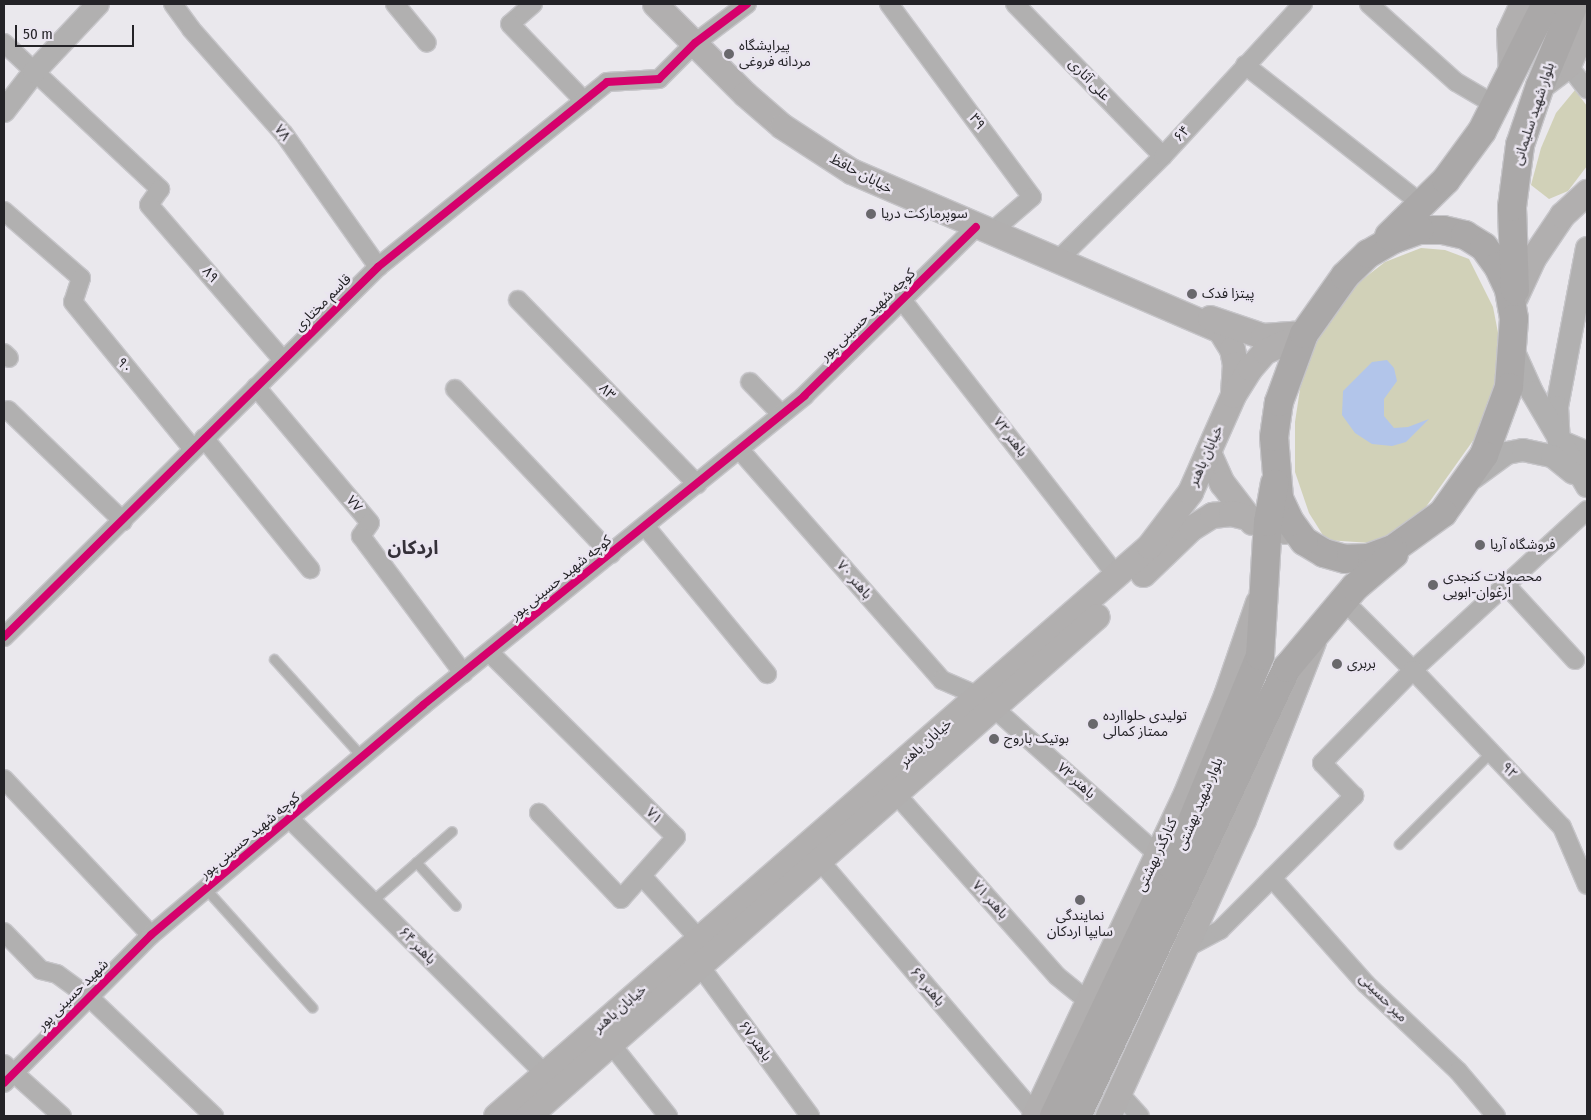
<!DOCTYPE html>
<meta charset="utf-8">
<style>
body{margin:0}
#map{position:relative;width:1591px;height:1120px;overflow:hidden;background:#eae8ed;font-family:"Fira Sans Condensed","Noto Sans Arabic",sans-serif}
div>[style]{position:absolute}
.green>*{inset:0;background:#d1d1b8}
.water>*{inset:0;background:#b2c5ea}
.roads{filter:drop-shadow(1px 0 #c6c5c9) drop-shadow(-1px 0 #c6c5c9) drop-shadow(0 1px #c6c5c9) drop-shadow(0 -1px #c6c5c9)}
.service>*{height:9px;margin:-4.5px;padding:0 4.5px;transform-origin:4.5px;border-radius:4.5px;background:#b1b0b0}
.minor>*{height:18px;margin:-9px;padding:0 9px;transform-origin:9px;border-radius:9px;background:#b1b0b0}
.tertiary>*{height:22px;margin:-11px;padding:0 11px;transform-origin:11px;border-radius:11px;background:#b1b0b0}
.secondary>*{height:25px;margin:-12.5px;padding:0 12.5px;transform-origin:12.5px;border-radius:12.5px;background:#b1afaf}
.primary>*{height:28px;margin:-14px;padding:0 14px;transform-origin:14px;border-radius:14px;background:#aaa8a8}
.cycleway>*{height:8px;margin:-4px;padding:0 4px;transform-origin:4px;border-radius:4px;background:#d6006c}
.dots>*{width:14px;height:14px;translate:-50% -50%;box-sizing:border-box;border:2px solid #eae5f0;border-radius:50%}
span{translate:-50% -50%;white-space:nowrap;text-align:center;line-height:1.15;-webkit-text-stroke:5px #eae5f0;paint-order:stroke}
.poi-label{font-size:14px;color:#242327}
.left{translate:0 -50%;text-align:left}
.street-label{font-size:14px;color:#242327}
.district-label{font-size:19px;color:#35313a;font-weight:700}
.frame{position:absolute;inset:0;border:5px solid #242327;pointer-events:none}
.scale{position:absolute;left:15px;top:25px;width:119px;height:22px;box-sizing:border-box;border:2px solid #242327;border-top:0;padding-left:6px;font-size:15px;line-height:18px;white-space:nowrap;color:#242327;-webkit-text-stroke:4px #eae5f0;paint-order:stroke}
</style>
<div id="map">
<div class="green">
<div style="clip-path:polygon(1575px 90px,1587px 106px,1587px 166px,1568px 191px,1549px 199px,1531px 185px,1541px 148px,1556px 113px)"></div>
<div style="clip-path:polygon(1421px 248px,1445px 250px,1469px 259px,1493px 307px,1500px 343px,1496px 381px,1487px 411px,1477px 435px,1423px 511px,1398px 531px,1371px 543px,1326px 540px,1309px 513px,1295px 472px,1295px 422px,1302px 376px,1320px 331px,1349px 290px,1385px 262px)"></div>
</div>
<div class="water">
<div style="clip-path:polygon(1387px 360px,1394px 368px,1397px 381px,1384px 399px,1384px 416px,1394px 428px,1408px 427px,1429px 419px,1406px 442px,1392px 446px,1372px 444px,1355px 433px,1342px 415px,1343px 391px,1372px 362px)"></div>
</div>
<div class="roads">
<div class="service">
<div style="left:274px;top:659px;width:133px;rotate:48deg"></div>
<div style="left:1399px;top:844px;width:130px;rotate:-45deg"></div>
<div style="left:416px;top:862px;width:59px;rotate:47.7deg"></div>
<div style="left:206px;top:889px;width:159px;rotate:48.1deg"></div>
<div style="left:372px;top:901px;width:106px;rotate:-41.2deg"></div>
</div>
<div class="minor">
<div style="left:173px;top:4px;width:31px;rotate:54deg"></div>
<div style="left:191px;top:29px;width:140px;rotate:48.5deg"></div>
<div style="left:284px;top:134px;width:163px;rotate:54.7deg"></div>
<div style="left:395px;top:4px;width:50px;rotate:50.6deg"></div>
<div style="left:533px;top:4px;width:30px;rotate:139deg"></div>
<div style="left:510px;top:24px;width:107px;rotate:46.1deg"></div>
<div style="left:889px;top:4px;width:240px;rotate:53.5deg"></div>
<div style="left:1032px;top:197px;width:55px;rotate:139.4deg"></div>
<div style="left:1015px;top:4px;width:212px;rotate:45.8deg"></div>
<div style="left:1369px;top:4px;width:117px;rotate:41.9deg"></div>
<div style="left:1456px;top:82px;width:45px;rotate:30.5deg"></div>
<div style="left:4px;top:43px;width:214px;rotate:43.1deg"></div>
<div style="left:160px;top:189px;width:19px;rotate:125deg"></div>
<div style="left:149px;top:205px;width:205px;rotate:49.2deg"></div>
<div style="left:1245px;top:65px;width:226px;rotate:38.2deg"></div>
<div style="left:1568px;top:65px;width:31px;rotate:52deg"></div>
<div style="left:4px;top:211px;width:102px;rotate:41deg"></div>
<div style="left:81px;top:278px;width:25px;rotate:108deg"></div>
<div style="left:73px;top:302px;width:190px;rotate:50.8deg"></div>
<div style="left:1058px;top:260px;width:148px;rotate:-44.7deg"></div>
<div style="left:1163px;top:156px;width:207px;rotate:-47.4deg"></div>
<div style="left:518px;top:300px;width:257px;rotate:45.8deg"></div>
<div style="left:902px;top:300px;width:350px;rotate:52.1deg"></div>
<div style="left:4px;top:353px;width:7px;rotate:45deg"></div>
<div style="left:750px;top:382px;width:45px;rotate:45.9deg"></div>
<div style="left:256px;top:387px;width:177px;rotate:50deg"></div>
<div style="left:370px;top:523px;width:16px;rotate:125deg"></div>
<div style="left:361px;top:536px;width:171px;rotate:53.3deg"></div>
<div style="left:455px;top:389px;width:227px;rotate:46.6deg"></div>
<div style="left:8px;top:410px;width:160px;rotate:44deg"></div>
<div style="left:204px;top:438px;width:169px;rotate:51deg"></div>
<div style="left:739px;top:449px;width:308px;rotate:48.7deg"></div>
<div style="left:942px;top:680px;width:40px;rotate:23.4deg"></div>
<div style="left:645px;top:526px;width:192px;rotate:50.5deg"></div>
<div style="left:1506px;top:585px;width:102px;rotate:47.4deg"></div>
<div style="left:1343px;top:600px;width:99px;rotate:45deg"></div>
<div style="left:1413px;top:670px;width:236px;rotate:-42.6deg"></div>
<div style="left:4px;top:637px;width:526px;rotate:-44.69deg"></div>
<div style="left:378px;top:267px;width:294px;rotate:-38.9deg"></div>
<div style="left:607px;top:82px;width:52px;rotate:-3.3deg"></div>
<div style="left:659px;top:79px;width:51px;rotate:-45deg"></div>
<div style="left:695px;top:43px;width:65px;rotate:-36.9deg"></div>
<div style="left:489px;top:652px;width:263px;rotate:44.7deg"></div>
<div style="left:676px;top:837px;width:83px;rotate:131.6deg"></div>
<div style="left:621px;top:899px;width:119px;rotate:-133.6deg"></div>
<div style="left:995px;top:709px;width:217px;rotate:41.8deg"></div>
<div style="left:4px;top:779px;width:214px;rotate:46.7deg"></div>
<div style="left:896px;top:794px;width:243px;rotate:48.5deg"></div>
<div style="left:1057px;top:976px;width:40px;rotate:39deg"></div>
<div style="left:290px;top:819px;width:361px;rotate:45deg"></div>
<div style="left:820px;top:861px;width:332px;rotate:49.6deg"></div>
<div style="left:642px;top:876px;width:86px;rotate:47.8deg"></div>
<div style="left:1272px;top:878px;width:142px;rotate:48.4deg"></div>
<div style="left:1366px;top:984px;width:127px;rotate:43.4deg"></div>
<div style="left:1458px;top:1071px;width:59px;rotate:49.8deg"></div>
<div style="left:4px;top:932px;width:53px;rotate:45.8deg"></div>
<div style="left:41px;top:970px;width:16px;rotate:14deg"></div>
<div style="left:57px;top:974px;width:39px;rotate:36deg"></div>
<div style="left:89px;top:997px;width:173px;rotate:43.6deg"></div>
<div style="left:1184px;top:949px;width:41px;rotate:-27.8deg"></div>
<div style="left:1220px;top:930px;width:190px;rotate:-45deg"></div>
<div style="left:1354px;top:796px;width:46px;rotate:-134.1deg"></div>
<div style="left:1322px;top:763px;width:130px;rotate:-45.6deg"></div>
<div style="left:1413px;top:670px;width:216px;rotate:46.5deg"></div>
<div style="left:1562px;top:827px;width:63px;rotate:66.7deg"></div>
<div style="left:700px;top:966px;width:186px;rotate:53.7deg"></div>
<div style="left:611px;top:1044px;width:92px;rotate:51.6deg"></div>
<div style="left:4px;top:1064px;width:78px;rotate:41.9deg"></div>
<div style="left:4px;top:1083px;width:209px;rotate:-45.2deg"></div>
<div style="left:151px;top:935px;width:356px;rotate:-40.2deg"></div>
<div style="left:423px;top:705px;width:491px;rotate:-39deg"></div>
<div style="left:804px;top:396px;width:241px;rotate:-44.5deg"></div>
<div style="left:1119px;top:1093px;width:31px;rotate:48deg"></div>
</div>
<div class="tertiary">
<div style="left:4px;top:111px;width:49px;rotate:-52.4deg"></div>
<div style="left:34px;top:72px;width:93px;rotate:-46.7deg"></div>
<div style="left:1587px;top:248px;width:162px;rotate:100.7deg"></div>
<div style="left:1557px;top:407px;width:34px;rotate:87deg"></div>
<div style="left:1559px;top:441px;width:30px;rotate:23deg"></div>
<div style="left:1514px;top:352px;width:44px;rotate:65.8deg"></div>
<div style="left:1532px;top:392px;width:109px;rotate:59.7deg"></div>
<div style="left:1473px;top:478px;width:42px;rotate:-36.3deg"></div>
<div style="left:1507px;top:453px;width:16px;rotate:-11deg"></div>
<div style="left:1523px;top:450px;width:30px;rotate:12deg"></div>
<div style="left:1552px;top:456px;width:27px;rotate:39deg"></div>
</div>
<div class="secondary">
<div style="left:655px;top:4px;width:127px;rotate:45deg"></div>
<div style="left:745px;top:94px;width:49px;rotate:40.9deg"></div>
<div style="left:782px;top:126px;width:82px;rotate:33.1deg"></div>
<div style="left:851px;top:171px;width:402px;rotate:23.3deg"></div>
<div style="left:1220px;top:330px;width:22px;rotate:58deg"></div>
<div style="left:1232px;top:349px;width:15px;rotate:79deg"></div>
<div style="left:1235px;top:364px;width:29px;rotate:94deg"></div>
<div style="left:1511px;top:73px;width:41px;rotate:-92.8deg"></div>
<div style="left:1509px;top:32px;width:31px;rotate:-65deg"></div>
<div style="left:1540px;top:86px;width:35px;rotate:-37deg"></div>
<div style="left:1568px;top:65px;width:48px;rotate:-66.6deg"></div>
<div style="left:1515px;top:297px;width:43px;rotate:-65.2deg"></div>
<div style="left:1533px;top:258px;width:52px;rotate:-56deg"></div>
<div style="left:1562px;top:215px;width:34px;rotate:-43deg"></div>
<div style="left:1210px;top:318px;width:56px;rotate:18.8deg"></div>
<div style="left:1263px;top:336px;width:31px;rotate:-4deg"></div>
<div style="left:1208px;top:452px;width:34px;rotate:66deg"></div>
<div style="left:1222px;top:483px;width:49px;rotate:52.4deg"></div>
<div style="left:1143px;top:574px;width:66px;rotate:-43.8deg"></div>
<div style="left:1191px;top:528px;width:25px;rotate:-32deg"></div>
<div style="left:1212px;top:515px;width:19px;rotate:-6deg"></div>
<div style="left:1231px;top:513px;width:38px;rotate:14deg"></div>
<div style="left:1268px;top:522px;width:19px;rotate:28deg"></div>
<div style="left:496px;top:1116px;width:867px;rotate:-41.12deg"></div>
<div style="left:1149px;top:546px;width:68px;rotate:-52.8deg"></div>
<div style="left:1190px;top:492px;width:106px;rotate:-66.1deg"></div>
<div style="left:1233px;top:395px;width:32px;rotate:-58deg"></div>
<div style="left:1250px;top:368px;width:23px;rotate:-49deg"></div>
<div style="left:1265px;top:351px;width:43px;rotate:-23.6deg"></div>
<div style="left:528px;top:1116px;width:757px;rotate:-41.31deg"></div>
<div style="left:1034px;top:1116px;width:357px;rotate:-64.8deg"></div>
<div style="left:1186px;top:793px;width:106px;rotate:-67.8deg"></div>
<div style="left:1226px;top:695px;width:98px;rotate:-71deg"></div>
<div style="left:1108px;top:1116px;width:325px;rotate:-65.5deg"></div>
<div style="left:1243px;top:820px;width:192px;rotate:-68.6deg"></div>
</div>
<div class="primary">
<div style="left:1419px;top:230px;width:24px"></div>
<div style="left:1443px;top:230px;width:23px;rotate:13deg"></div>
<div style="left:1465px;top:235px;width:22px;rotate:32deg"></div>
<div style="left:1484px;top:247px;width:24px;rotate:54deg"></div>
<div style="left:1498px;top:266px;width:26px;rotate:65deg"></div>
<div style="left:1509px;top:290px;width:29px;rotate:80deg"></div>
<div style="left:1514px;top:319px;width:68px;rotate:94.2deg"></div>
<div style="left:1509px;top:387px;width:72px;rotate:110.2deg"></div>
<div style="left:1484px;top:455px;width:71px;rotate:125.3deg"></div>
<div style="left:1443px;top:513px;width:62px;rotate:144.2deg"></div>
<div style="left:1393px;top:549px;width:27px;rotate:160deg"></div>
<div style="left:1368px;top:558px;width:23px;rotate:178deg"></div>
<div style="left:1345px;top:559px;width:22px;rotate:-164deg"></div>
<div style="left:1324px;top:553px;width:23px;rotate:-149deg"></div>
<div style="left:1304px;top:541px;width:24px;rotate:-126deg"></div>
<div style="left:1290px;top:522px;width:26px;rotate:-115deg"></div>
<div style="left:1279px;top:498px;width:61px;rotate:-94.7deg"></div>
<div style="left:1274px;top:437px;width:35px;rotate:-82deg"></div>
<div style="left:1279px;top:402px;width:72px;rotate:-69.8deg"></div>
<div style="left:1304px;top:334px;width:71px;rotate:-54.7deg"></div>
<div style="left:1345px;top:276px;width:32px;rotate:-44deg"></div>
<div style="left:1368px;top:254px;width:30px;rotate:-30deg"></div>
<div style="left:1394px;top:239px;width:27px;rotate:-20deg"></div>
<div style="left:1389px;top:236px;width:80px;rotate:-44.5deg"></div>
<div style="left:1446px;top:180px;width:61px;rotate:-53.7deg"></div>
<div style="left:1482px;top:131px;width:142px;rotate:-63.3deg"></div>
<div style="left:1515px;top:290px;width:83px;rotate:-92.1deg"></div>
<div style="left:1512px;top:207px;width:63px;rotate:-82.6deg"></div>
<div style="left:1520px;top:145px;width:62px;rotate:-71.3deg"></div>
<div style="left:1540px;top:86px;width:89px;rotate:-67.5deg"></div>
<div style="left:1054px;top:1116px;width:276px;rotate:-64.5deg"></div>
<div style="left:1173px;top:867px;width:228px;rotate:-67.6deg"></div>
<div style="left:1260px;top:656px;width:134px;rotate:-86.6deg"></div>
<div style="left:1268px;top:522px;width:39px;rotate:-80deg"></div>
<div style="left:1077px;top:1116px;width:495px;rotate:-64.9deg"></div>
<div style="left:1287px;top:668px;width:106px;rotate:-50deg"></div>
<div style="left:1355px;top:587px;width:51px;rotate:-40.2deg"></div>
</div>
</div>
<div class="cycleway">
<div style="left:4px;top:637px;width:526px;rotate:-44.69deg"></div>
<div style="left:378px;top:267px;width:294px;rotate:-38.9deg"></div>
<div style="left:607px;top:82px;width:52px;rotate:-3.3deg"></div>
<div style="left:659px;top:79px;width:51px;rotate:-45deg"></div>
<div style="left:695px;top:43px;width:65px;rotate:-36.9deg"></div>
<div style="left:4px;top:1083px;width:209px;rotate:-45.2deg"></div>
<div style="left:151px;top:935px;width:356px;rotate:-40.2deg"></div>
<div style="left:423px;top:705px;width:491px;rotate:-39deg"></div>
<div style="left:804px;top:396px;width:241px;rotate:-44.5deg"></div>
</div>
<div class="dots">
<div style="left:729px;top:54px;background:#69686c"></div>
<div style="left:871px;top:214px;background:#69686c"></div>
<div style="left:1192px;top:294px;background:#69686c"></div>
<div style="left:1480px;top:545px;background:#69686c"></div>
<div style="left:1433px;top:585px;background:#69686c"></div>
<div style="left:1337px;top:664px;background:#69686c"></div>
<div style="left:1093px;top:724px;background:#69686c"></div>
<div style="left:994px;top:739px;background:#69686c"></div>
<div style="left:1080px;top:900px;background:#69686c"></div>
</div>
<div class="poi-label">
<span class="left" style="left:739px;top:54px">پیرایشگاه<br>مردانه فروغی</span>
<span class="left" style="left:881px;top:214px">سوپرمارکت دریا</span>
<span class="left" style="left:1202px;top:294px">پیتزا فدک</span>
<span class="left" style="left:1490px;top:545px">فروشگاه آریا</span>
<span class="left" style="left:1443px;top:585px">محصولات کنجدی<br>ارغوان-ابویی</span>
<span class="left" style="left:1347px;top:664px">بربری</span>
<span class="left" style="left:1103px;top:724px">تولیدی حلواارده<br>ممتاز کمالی</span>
<span class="left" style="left:1004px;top:739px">بوتیک باروج</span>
<span style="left:1080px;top:924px">نمایندگی<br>سایپا اردکان</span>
</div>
<div class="street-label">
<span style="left:1089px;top:80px;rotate:46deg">علی آثاری</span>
<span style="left:1534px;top:114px;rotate:-72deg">بلوار شهید سلیمانی</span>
<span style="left:977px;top:122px;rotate:53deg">۳۹</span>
<span style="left:282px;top:133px;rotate:52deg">۷۸</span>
<span style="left:1182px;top:134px;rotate:-48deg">۶۴</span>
<span style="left:861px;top:174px;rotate:28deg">خیابان حافظ</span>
<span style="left:210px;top:275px;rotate:49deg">۸۹</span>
<span style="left:323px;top:303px;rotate:-45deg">قاسم مختاری</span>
<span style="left:868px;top:315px;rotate:-44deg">کوچه شهید حسینی ‍پور</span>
<span style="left:124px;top:366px;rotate:51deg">۹۰</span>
<span style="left:607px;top:392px;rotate:46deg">۸۳</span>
<span style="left:1010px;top:437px;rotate:52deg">باهنر ۷۲</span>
<span style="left:1206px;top:456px;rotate:-66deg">خیابان باهنر</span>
<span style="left:354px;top:504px;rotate:50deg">۷۷</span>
<span style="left:561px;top:578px;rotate:-39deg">کوچه شهید حسینی ‍پور</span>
<span style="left:854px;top:580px;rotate:49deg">باهنر ۷۰</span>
<span style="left:926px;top:743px;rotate:-42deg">خیابان باهنر</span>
<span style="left:1509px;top:771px;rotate:46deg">۹۲</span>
<span style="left:1076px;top:781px;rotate:42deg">باهنر ۷۳</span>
<span style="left:1200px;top:804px;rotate:-67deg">بلوار شهید بهشتی</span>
<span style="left:654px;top:816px;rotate:45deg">۷۱</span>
<span style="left:250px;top:836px;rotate:-40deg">کوچه شهید حسینی ‍پور</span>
<span style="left:1157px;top:855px;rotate:-65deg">کنارگذر بهشتی</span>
<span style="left:990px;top:900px;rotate:48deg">باهنر ۷۱</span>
<span style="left:417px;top:946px;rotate:45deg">باهنر ۶۴</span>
<span style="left:927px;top:987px;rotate:50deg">باهنر ۶۹</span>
<span style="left:73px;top:995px;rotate:-45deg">شهید حسینی پور</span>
<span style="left:1383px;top:998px;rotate:45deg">میر حسینی</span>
<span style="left:620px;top:1009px;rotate:-41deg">خیابان باهنر</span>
<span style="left:755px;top:1041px;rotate:54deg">باهنر ۶۷</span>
</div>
<div class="district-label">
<span style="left:413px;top:548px">اردکان</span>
</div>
<div class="frame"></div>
<div class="scale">50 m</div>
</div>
